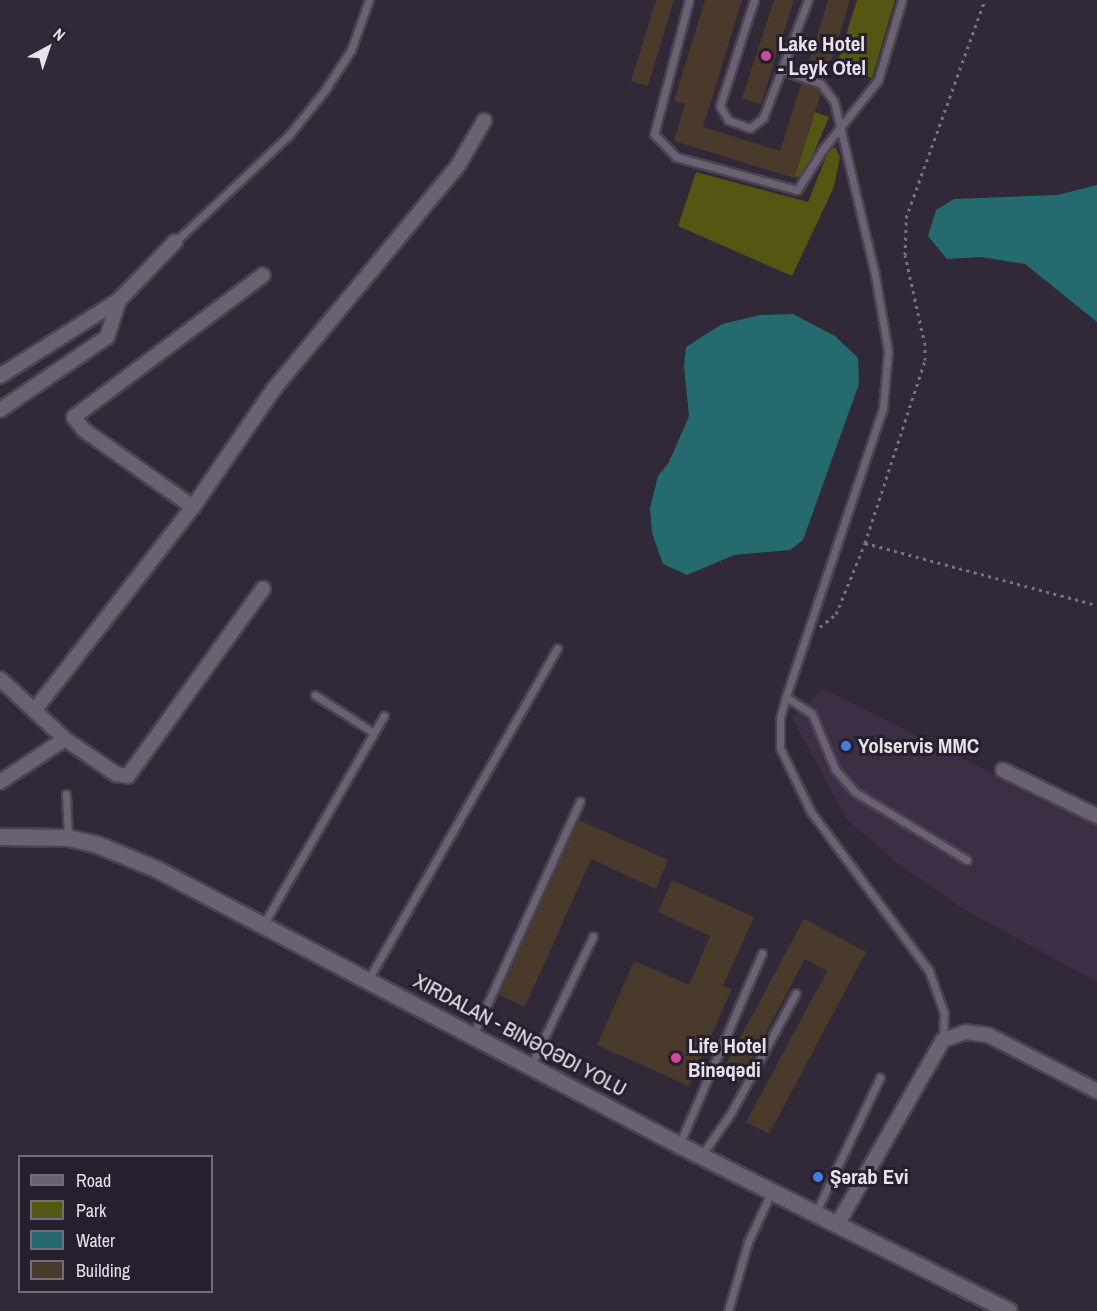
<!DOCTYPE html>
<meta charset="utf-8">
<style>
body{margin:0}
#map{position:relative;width:1097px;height:1311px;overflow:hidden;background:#312838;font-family:"Archivo Narrow",sans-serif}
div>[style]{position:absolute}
.built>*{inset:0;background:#3b2f45}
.green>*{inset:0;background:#555612}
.water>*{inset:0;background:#246a6f}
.building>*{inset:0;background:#493a2c}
.path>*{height:3px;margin-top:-1.5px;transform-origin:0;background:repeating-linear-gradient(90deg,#7a7280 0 3px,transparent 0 7.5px)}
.roads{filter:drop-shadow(2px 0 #4a4350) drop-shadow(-2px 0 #4a4350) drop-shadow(0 2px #4a4350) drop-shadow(0 -2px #4a4350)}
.service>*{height:7px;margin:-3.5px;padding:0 3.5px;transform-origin:3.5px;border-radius:3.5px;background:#6a6173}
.minor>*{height:14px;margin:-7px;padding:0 7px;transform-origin:7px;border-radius:7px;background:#6a6173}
.secondary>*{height:16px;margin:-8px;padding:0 8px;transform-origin:8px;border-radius:8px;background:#6a6173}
.dots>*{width:16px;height:16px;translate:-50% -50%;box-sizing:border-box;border:3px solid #271f2e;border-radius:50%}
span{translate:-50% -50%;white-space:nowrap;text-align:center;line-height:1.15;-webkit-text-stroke:6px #271f2e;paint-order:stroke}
.poi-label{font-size:21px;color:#e6e1eb;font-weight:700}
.left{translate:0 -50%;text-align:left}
.street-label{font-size:21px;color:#e6e1eb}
.legend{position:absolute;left:18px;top:1155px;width:195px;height:138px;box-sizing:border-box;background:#271f2e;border:2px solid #736d7a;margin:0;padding:8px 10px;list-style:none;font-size:18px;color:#e6e1eb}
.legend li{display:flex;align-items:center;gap:12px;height:30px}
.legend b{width:30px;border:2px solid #736d7a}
.north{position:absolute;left:18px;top:18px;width:60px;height:60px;-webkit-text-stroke:4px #271f2e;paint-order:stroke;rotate:40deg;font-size:16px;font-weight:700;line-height:24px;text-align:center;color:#e6e1eb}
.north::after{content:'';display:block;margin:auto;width:21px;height:27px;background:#e6e1eb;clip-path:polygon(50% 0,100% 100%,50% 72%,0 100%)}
</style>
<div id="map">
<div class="built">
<div style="clip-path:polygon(823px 689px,1097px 826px,1097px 982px,965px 910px,894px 861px,846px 818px,792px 718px)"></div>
</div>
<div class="green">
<div style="clip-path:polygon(857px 0,895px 0,872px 78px,836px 67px)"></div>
<div style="clip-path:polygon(815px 112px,829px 117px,805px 173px,794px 178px)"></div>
<div style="clip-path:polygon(835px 147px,840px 157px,834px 187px,792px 276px,678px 226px,696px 172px,808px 202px,828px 152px)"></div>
</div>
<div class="water">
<div style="clip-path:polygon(1097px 185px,1097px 322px,1025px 264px,981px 257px,947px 259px,928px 236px,936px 210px,954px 199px,1058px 195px)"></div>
<div style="clip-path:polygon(793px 314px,835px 336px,858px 358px,859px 384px,803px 540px,790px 550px,734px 555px,687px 575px,663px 564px,652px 533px,650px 508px,658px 476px,669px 462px,689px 416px,684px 366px,686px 347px,722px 324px,760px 315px)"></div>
</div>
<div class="building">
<div style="clip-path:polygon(656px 0,674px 0,648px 86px,631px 81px)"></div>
<div style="clip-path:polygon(705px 0,742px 0,703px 127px,780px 151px,801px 84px,822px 90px,794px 178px,674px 141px,685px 104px,674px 101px)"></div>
<div style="clip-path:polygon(774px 0,794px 0,761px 104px,742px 98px)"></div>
<div style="clip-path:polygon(828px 0,850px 0,827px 75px,807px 69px)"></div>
<div style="clip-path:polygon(579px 820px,668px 860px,656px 889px,591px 859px,525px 1007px,499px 995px)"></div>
<div style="clip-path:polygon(672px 880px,754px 917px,723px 986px,732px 989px,689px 1086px,597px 1045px,634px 961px,689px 985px,710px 936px,658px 912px)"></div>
<div style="clip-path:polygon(804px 919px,866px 952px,769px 1134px,746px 1122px,827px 971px,805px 959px,738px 1085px,720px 1075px)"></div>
</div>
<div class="path">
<div style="left:865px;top:543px;width:240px;rotate:15deg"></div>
<div style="left:820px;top:627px;width:21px;rotate:-39deg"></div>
<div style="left:836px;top:614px;width:77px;rotate:-67.8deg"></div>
<div style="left:865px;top:543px;width:193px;rotate:-71.8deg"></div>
<div style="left:925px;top:360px;width:15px;rotate:-90deg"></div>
<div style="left:925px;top:345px;width:92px;rotate:-102.5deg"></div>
<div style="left:905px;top:255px;width:37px;rotate:-88deg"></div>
<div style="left:906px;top:218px;width:232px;rotate:-70.1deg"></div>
</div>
<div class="roads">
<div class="service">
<div style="left:689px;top:0;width:138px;rotate:104.6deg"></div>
<div style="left:654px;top:134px;width:32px;rotate:46deg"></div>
<div style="left:676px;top:157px;width:125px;rotate:15.3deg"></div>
<div style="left:797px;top:190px;width:49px;rotate:-57.6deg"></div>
<div style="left:823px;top:149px;width:88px;rotate:-51.4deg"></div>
<div style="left:878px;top:80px;width:84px;rotate:-73.3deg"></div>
<div style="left:754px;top:0;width:111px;rotate:107.8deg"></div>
<div style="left:720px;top:106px;width:16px;rotate:60deg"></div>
<div style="left:728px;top:120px;width:23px;rotate:20deg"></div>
<div style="left:750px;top:128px;width:16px;rotate:-38deg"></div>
<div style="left:763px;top:118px;width:126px;rotate:-69.1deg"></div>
<div style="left:784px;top:71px;width:39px;rotate:19deg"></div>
<div style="left:821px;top:84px;width:21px;rotate:53deg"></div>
<div style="left:834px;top:101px;width:179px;rotate:76.7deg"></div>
<div style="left:875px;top:275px;width:77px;rotate:80.3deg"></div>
<div style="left:888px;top:351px;width:57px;rotate:95deg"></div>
<div style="left:883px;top:408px;width:305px;rotate:108.6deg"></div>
<div style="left:786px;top:697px;width:22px;rotate:106deg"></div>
<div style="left:780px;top:718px;width:30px;rotate:90deg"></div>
<div style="left:780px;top:748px;width:71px;rotate:64.2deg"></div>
<div style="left:811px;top:812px;width:198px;rotate:53.4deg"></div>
<div style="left:929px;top:971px;width:45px;rotate:70.3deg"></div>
<div style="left:944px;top:1013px;width:27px;rotate:92deg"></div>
<div style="left:175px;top:242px;width:156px;rotate:-43.2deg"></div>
<div style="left:289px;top:135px;width:58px;rotate:-51.3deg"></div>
<div style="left:325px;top:90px;width:48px;rotate:-57deg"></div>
<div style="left:351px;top:50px;width:53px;rotate:-70.2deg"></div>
<div style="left:315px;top:695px;width:70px;rotate:32.8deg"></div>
<div style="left:786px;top:697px;width:31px;rotate:33deg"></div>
<div style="left:812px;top:714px;width:60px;rotate:67.3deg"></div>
<div style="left:835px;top:769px;width:30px;rotate:49deg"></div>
<div style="left:855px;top:792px;width:131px;rotate:31.3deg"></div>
<div style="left:66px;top:794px;width:44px;rotate:87.4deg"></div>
<div style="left:263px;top:925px;width:242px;rotate:-60deg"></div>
<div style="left:368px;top:980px;width:382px;rotate:-60.3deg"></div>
<div style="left:473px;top:1035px;width:257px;rotate:-65.4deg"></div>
<div style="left:531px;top:1065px;width:143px;rotate:-64.3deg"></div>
<div style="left:679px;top:1145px;width:209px;rotate:-66.6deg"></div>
<div style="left:701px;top:1156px;width:52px;rotate:-55.1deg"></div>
<div style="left:731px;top:1113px;width:136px;rotate:-61.6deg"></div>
<div style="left:816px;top:1212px;width:149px;rotate:-64.6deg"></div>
<div style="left:728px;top:1311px;width:72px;rotate:-73.8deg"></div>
<div style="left:748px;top:1242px;width:54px;rotate:-64.9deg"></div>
</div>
<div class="minor">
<div style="left:0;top:376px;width:141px;rotate:-32.6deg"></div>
<div style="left:0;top:410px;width:130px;rotate:-34.3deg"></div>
<div style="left:107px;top:337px;width:39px;rotate:-72deg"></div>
<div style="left:119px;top:300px;width:81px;rotate:-46deg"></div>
<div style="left:193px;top:507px;width:133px;rotate:-144.8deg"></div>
<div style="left:84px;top:430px;width:16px;rotate:-128deg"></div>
<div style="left:74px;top:417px;width:236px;rotate:-36.9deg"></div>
<div style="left:0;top:679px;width:88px;rotate:42.7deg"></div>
<div style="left:65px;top:739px;width:62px;rotate:34.5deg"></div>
<div style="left:116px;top:774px;width:12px;rotate:9deg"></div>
<div style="left:128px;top:776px;width:231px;rotate:-54.2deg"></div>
<div style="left:34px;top:711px;width:259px;rotate:-52.1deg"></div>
<div style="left:193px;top:507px;width:142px;rotate:-55.6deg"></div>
<div style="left:273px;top:390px;width:293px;rotate:-50.5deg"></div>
<div style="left:459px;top:164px;width:50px;rotate:-59.8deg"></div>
<div style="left:1003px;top:770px;width:105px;rotate:26.1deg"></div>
<div style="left:0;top:782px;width:78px;rotate:-33.5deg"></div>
<div style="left:837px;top:1225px;width:213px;rotate:-60.2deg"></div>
<div style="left:943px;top:1040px;width:24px;rotate:-19deg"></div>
<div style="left:966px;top:1032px;width:22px;rotate:8deg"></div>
<div style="left:988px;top:1035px;width:123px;rotate:27.2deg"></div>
</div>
<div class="secondary">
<div style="left:0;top:837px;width:68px;rotate:0.8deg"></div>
<div style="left:68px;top:838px;width:31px;rotate:13deg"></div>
<div style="left:98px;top:845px;width:65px;rotate:22.6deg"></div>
<div style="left:158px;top:870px;width:589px;rotate:27.83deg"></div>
<div style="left:679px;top:1145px;width:369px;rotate:26.7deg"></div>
</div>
</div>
<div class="dots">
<div style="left:766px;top:56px;background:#d1479c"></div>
<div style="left:846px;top:746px;background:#3f7fe0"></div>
<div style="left:676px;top:1058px;background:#d1479c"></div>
<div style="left:818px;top:1177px;background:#3f7fe0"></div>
</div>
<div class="poi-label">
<span class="left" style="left:778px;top:56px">Lake Hotel<br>- Leyk Otel</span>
<span class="left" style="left:858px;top:746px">Yolservis MMC</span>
<span class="left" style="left:688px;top:1058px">Life Hotel<br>Binəqədi</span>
<span class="left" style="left:830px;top:1177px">Şərab Evi</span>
</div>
<div class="street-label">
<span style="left:520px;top:1035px;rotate:28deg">XIRDALAN - BINƏQƏDI YOLU</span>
</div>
<ul class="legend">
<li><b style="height:8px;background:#6a6173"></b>Road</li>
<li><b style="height:16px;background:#555612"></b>Park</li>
<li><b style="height:16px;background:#246a6f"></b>Water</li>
<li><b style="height:16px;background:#493a2c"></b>Building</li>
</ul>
<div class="north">N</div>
</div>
